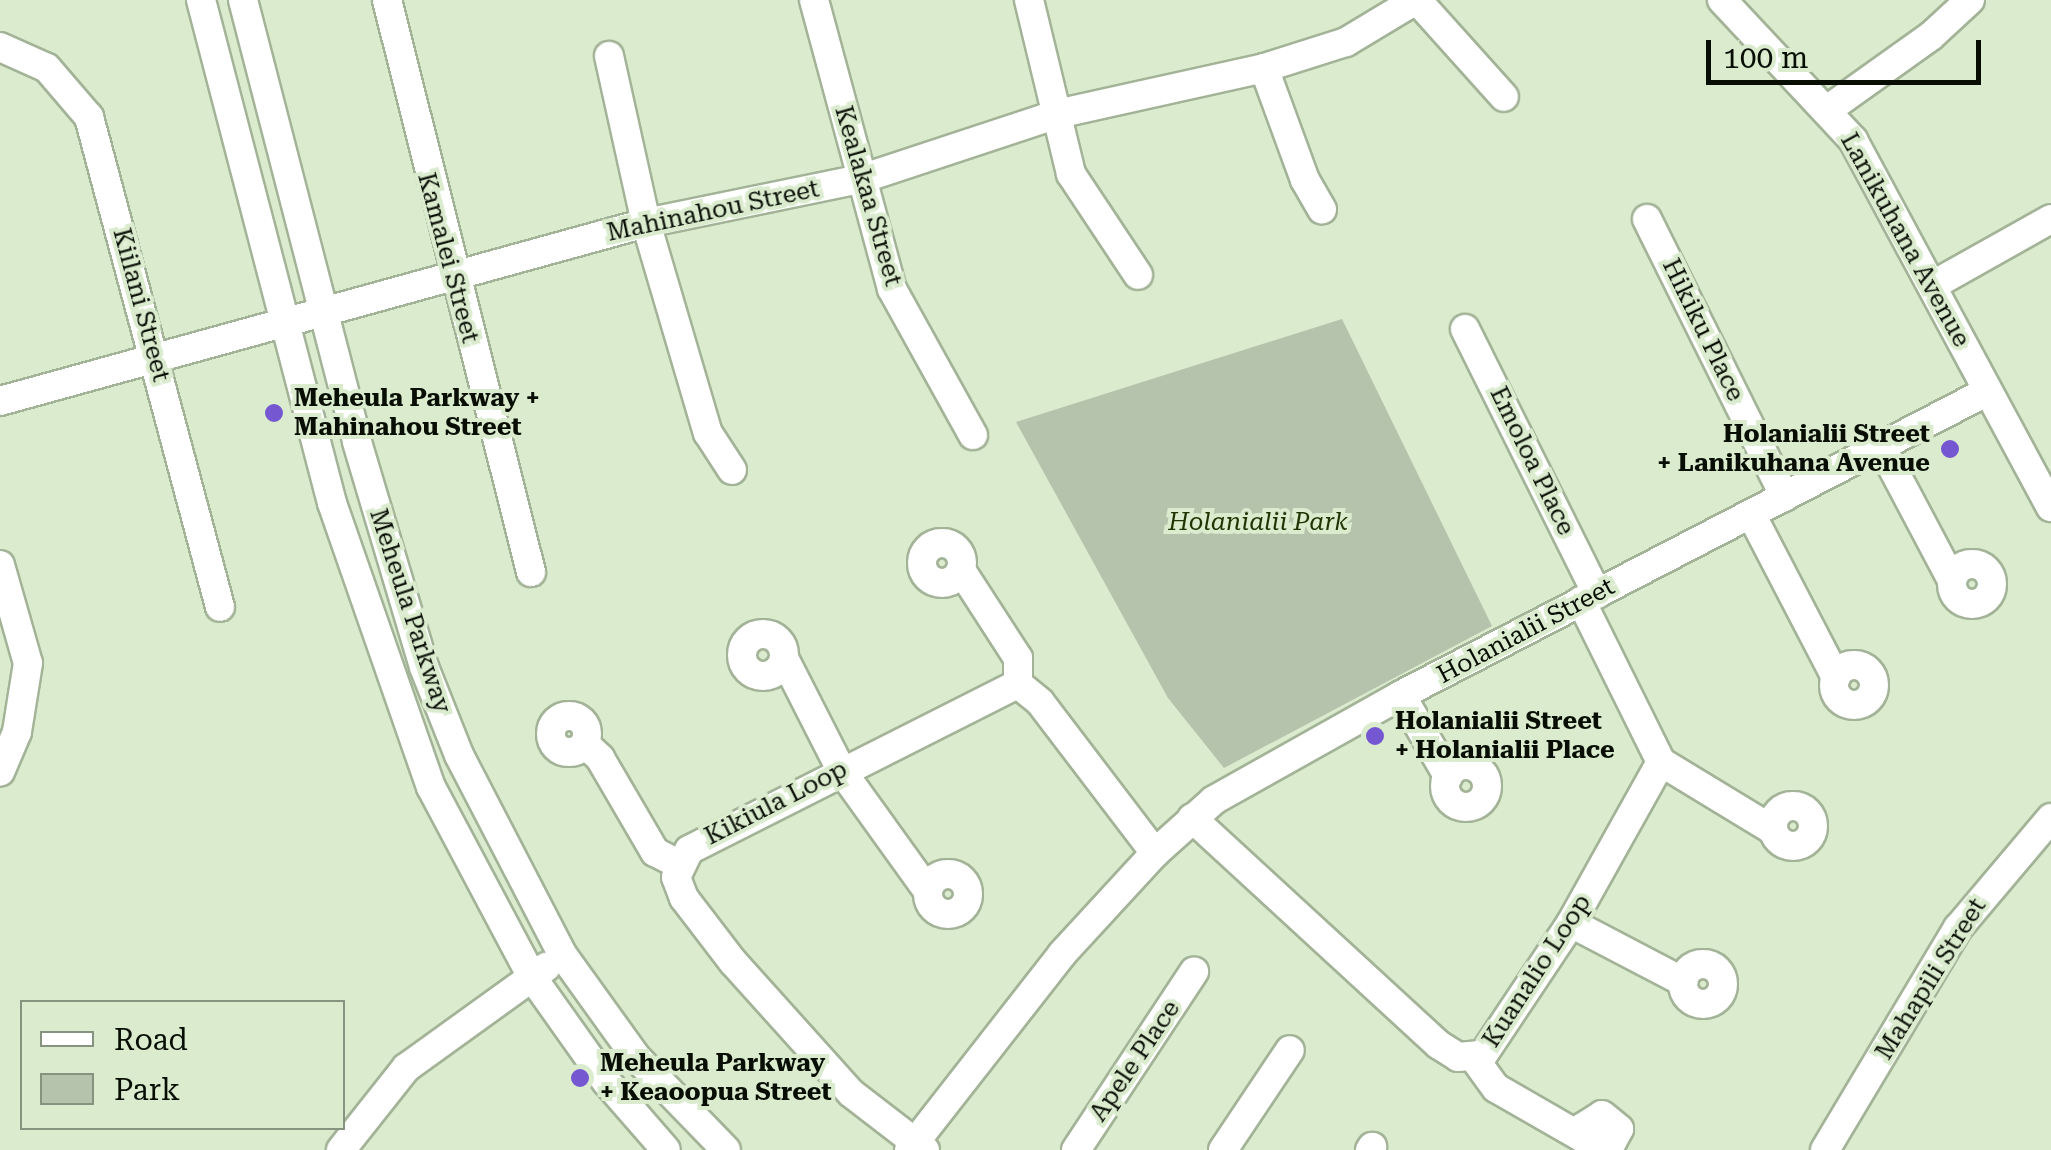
<!DOCTYPE html>
<style>
body{margin:0}
#map{position:relative;width:2051px;height:1150px;overflow:hidden;background:#daebce;font-family:"Roboto Serif",serif}
div>[style]{position:absolute}
.green>*{inset:0;background:#b6c3ac}
.roads{filter:drop-shadow(2px 0 #a3b397) drop-shadow(-2px 0 #a3b397) drop-shadow(0 2px #a3b397) drop-shadow(0 -2px #a3b397)}
.minor>*{height:28px;margin:-14px;padding:0 14px;transform-origin:14px;border-radius:14px;background:#fff}
.minor>.ring{margin:-14px;padding:0;box-sizing:content-box;background:none;border:28px solid #fff;border-radius:50%}
.dots>*{width:28px;height:28px;translate:-50% -50%;box-sizing:border-box;border:5px solid #daebce;border-radius:50%}
span{translate:-50% -50%;white-space:nowrap;text-align:center;line-height:1.15;-webkit-text-stroke:8px #daebce;paint-order:stroke}
.street-label{font-size:25px;color:#090e05}
.poi-label{font-size:25px;color:#090e05;font-weight:700}
.left{translate:0 -50%;text-align:left}
.right{translate:-100% -50%;text-align:right}
.park-label{font-size:25px;color:#1e3402;font-style:italic}
.legend{position:absolute;left:20px;top:1000px;width:325px;height:130px;box-sizing:border-box;background:#daebce;border:2px solid #86937e;margin:0;padding:12px 18px;list-style:none;font-size:30px;color:#090e05}
.legend li{display:flex;align-items:center;gap:20px;height:50px}
.legend b{width:50px;border:2px solid #86937e}
.scale{position:absolute;left:1706px;top:40px;width:275px;height:45px;box-sizing:border-box;border:5px solid #090e05;border-top:0;padding-left:12px;font-size:30px;line-height:35px;white-space:nowrap;color:#090e05;-webkit-text-stroke:8px #daebce;paint-order:stroke}
</style>
<div id="map">
<div class="green">
<div style="clip-path:polygon(1342px 319px,1492px 626px,1224px 768px,1168px 698px,1016px 422px)"></div>
</div>
<div class="roads">
<div class="minor">
<div style="left:201px;top:0;width:520px;rotate:75.4deg"></div>
<div style="left:332px;top:503px;width:301px;rotate:70.8deg"></div>
<div style="left:431px;top:787px;width:215px;rotate:62deg"></div>
<div style="left:532px;top:977px;width:128px;rotate:54.6deg"></div>
<div style="left:606px;top:1081px;width:91px;rotate:49deg"></div>
<div style="left:243px;top:0;width:456px;rotate:75.5deg"></div>
<div style="left:357px;top:442px;width:235px;rotate:73.4deg"></div>
<div style="left:424px;top:667px;width:95px;rotate:68.3deg"></div>
<div style="left:459px;top:755px;width:224px;rotate:62.6deg"></div>
<div style="left:562px;top:954px;width:127px;rotate:54.3deg"></div>
<div style="left:636px;top:1057px;width:129px;rotate:45.9deg"></div>
<div style="left:387px;top:0;width:590px;rotate:75.87deg"></div>
<div style="left:814px;top:0;width:299px;rotate:74.9deg"></div>
<div style="left:892px;top:289px;width:167px;rotate:61deg"></div>
<div style="left:1029px;top:0;width:179px;rotate:76.4deg"></div>
<div style="left:1071px;top:174px;width:121px;rotate:56.4deg"></div>
<div style="left:1417px;top:0;width:130px;rotate:48.1deg"></div>
<div style="left:1722px;top:0;width:192px;rotate:46.9deg"></div>
<div style="left:1853px;top:140px;width:417px;rotate:61.7deg"></div>
<div style="left:0;top:47px;width:51px;rotate:24.1deg"></div>
<div style="left:47px;top:68px;width:65px;rotate:49.4deg"></div>
<div style="left:89px;top:117px;width:507px;rotate:75.03deg"></div>
<div style="left:609px;top:56px;width:171px;rotate:77.5deg"></div>
<div style="left:646px;top:223px;width:219px;rotate:73.6deg"></div>
<div style="left:708px;top:433px;width:44px;rotate:57deg"></div>
<div style="left:1264px;top:68px;width:119px;rotate:69.9deg"></div>
<div style="left:1305px;top:180px;width:34px;rotate:60deg"></div>
<div style="left:1830px;top:108px;width:124px;rotate:-35.5deg"></div>
<div style="left:1931px;top:36px;width:53px;rotate:-42.7deg"></div>
<div style="left:1647px;top:219px;width:310px;rotate:63.6deg"></div>
<div style="left:1935px;top:284px;width:133px;rotate:-29.3deg"></div>
<div style="left:1465px;top:329px;width:296px;rotate:63.5deg"></div>
<div style="left:0;top:401px;width:670px;rotate:-15.41deg"></div>
<div style="left:646px;top:223px;width:219px;rotate:-11.6deg"></div>
<div style="left:861px;top:179px;width:206px;rotate:-18.3deg"></div>
<div style="left:1057px;top:114px;width:212px;rotate:-12.5deg"></div>
<div style="left:1264px;top:68px;width:86px;rotate:-17.6deg"></div>
<div style="left:1346px;top:42px;width:82px;rotate:-31deg"></div>
<div style="left:1882px;top:448px;width:149px;rotate:62.1deg"></div>
<div style="left:1751px;top:514px;width:184px;rotate:62.5deg"></div>
<div class="ring" style="left:922px;top:543px;width:12px;height:12px"></div>
<div class="ring" style="left:1952px;top:564px;width:12px;height:12px"></div>
<div style="left:0;top:565px;width:102px;rotate:74.1deg"></div>
<div style="left:28px;top:663px;width:70px;rotate:99.1deg"></div>
<div style="left:17px;top:732px;width:43px;rotate:113deg"></div>
<div style="left:961px;top:570px;width:105px;rotate:57.1deg"></div>
<div style="left:1018px;top:658px;width:26px;rotate:90deg"></div>
<div class="ring" style="left:742px;top:634px;width:14px;height:14px"></div>
<div style="left:784px;top:658px;width:126px;rotate:63deg"></div>
<div style="left:841px;top:770px;width:149px;rotate:54.3deg"></div>
<div class="ring" style="left:1834px;top:665px;width:12px;height:12px"></div>
<div style="left:1401px;top:695px;width:94px;rotate:59.9deg"></div>
<div class="ring" style="left:551px;top:716px;width:8px;height:8px"></div>
<div style="left:585px;top:744px;width:21px;rotate:43deg"></div>
<div style="left:600px;top:758px;width:109px;rotate:59.7deg"></div>
<div style="left:655px;top:852px;width:27px;rotate:27deg"></div>
<div style="left:1661px;top:762px;width:131px;rotate:31.3deg"></div>
<div class="ring" style="left:1445px;top:765px;width:14px;height:14px"></div>
<div class="ring" style="left:1773px;top:806px;width:12px;height:12px"></div>
<div style="left:1192px;top:818px;width:335px;rotate:42.6deg"></div>
<div style="left:1439px;top:1045px;width:22px;rotate:32deg"></div>
<div style="left:1458px;top:1057px;width:25px;rotate:-5deg"></div>
<div style="left:1483px;top:1055px;width:159px;rotate:-56.3deg"></div>
<div style="left:1571px;top:923px;width:184px;rotate:-60.8deg"></div>
<div style="left:1661px;top:762px;width:180px;rotate:-116.4deg"></div>
<div class="ring" style="left:928px;top:874px;width:12px;height:12px"></div>
<div style="left:1571px;top:923px;width:127px;rotate:27.6deg"></div>
<div class="ring" style="left:1683px;top:964px;width:12px;height:12px"></div>
<div style="left:1474px;top:1058px;width:37px;rotate:54deg"></div>
<div style="left:1496px;top:1088px;width:100px;rotate:29.9deg"></div>
<div style="left:1593px;top:1149px;width:24px;rotate:-114deg"></div>
<div style="left:1583px;top:1127px;width:22px;rotate:-32deg"></div>
<div style="left:1602px;top:1115px;width:22px;rotate:39deg"></div>
<div style="left:1619px;top:1129px;width:24px;rotate:118deg"></div>
<div style="left:341px;top:1150px;width:105px;rotate:-51.6deg"></div>
<div style="left:406px;top:1068px;width:173px;rotate:-35.8deg"></div>
<div style="left:909px;top:1150px;width:249px;rotate:-52deg"></div>
<div style="left:1062px;top:954px;width:137px;rotate:-47.4deg"></div>
<div style="left:1155px;top:853px;width:79px;rotate:-41.9deg"></div>
<div style="left:1214px;top:800px;width:214px;rotate:-29.3deg"></div>
<div style="left:1401px;top:695px;width:661px;rotate:-27.38deg"></div>
<div style="left:925px;top:1150px;width:93px;rotate:-142.4deg"></div>
<div style="left:851px;top:1093px;width:176px;rotate:-132deg"></div>
<div style="left:733px;top:962px;width:81px;rotate:-127.4deg"></div>
<div style="left:684px;top:898px;width:22px;rotate:-111deg"></div>
<div style="left:676px;top:877px;width:30px;rotate:-64deg"></div>
<div style="left:689px;top:850px;width:369px;rotate:-26.8deg"></div>
<div style="left:1018px;top:684px;width:28px;rotate:39deg"></div>
<div style="left:1040px;top:702px;width:190px;rotate:52.7deg"></div>
<div style="left:1076px;top:1150px;width:214px;rotate:-56.5deg"></div>
<div style="left:1223px;top:1150px;width:120px;rotate:-56.2deg"></div>
<div style="left:1370px;top:1150px;width:4px;rotate:-56deg"></div>
<div style="left:1825px;top:1150px;width:259px;rotate:-59.1deg"></div>
<div style="left:1958px;top:928px;width:144px;rotate:-49.8deg"></div>
</div>
</div>
<div class="dots">
<div style="left:274px;top:413px;background:#7557d1"></div>
<div style="left:1950px;top:449px;background:#7557d1"></div>
<div style="left:1375px;top:736px;background:#7557d1"></div>
<div style="left:580px;top:1078px;background:#7557d1"></div>
</div>
<div class="street-label">
<span style="left:868px;top:196px;rotate:74deg">Kealakaa Street</span>
<span style="left:713px;top:211px;rotate:-12deg">Mahinahou Street</span>
<span style="left:1905px;top:240px;rotate:61deg">Lanikuhana Avenue</span>
<span style="left:448px;top:258px;rotate:75deg">Kamalei Street</span>
<span style="left:141px;top:305px;rotate:75deg">Kiilani Street</span>
<span style="left:1703px;top:330px;rotate:64deg">Hikiku Place</span>
<span style="left:1532px;top:461px;rotate:64deg">Emoloa Place</span>
<span style="left:410px;top:611px;rotate:72deg">Meheula Parkway</span>
<span style="left:1526px;top:631px;rotate:-28deg">Holanialii Street</span>
<span style="left:776px;top:803px;rotate:-27deg">Kikiula Loop</span>
<span style="left:1537px;top:971px;rotate:-57deg">Kuanalio Loop</span>
<span style="left:1931px;top:979px;rotate:-58deg">Mahapili Street</span>
<span style="left:1135px;top:1061px;rotate:-56deg">Apele Place</span>
</div>
<div class="poi-label">
<span class="left" style="left:294px;top:413px">Meheula Parkway +<br>Mahinahou Street</span>
<span class="right" style="left:1930px;top:449px">Holanialii Street<br>+ Lanikuhana Avenue</span>
<span class="left" style="left:1395px;top:736px">Holanialii Street<br>+ Holanialii Place</span>
<span class="left" style="left:600px;top:1078px">Meheula Parkway<br>+ Keaoopua Street</span>
</div>
<div class="park-label">
<span style="left:1258px;top:522px">Holanialii Park</span>
</div>
<ul class="legend">
<li><b style="height:12px;background:#fff"></b>Road</li>
<li><b style="height:28px;background:#b6c3ac"></b>Park</li>
</ul>
<div class="scale">100 m</div>
</div>
